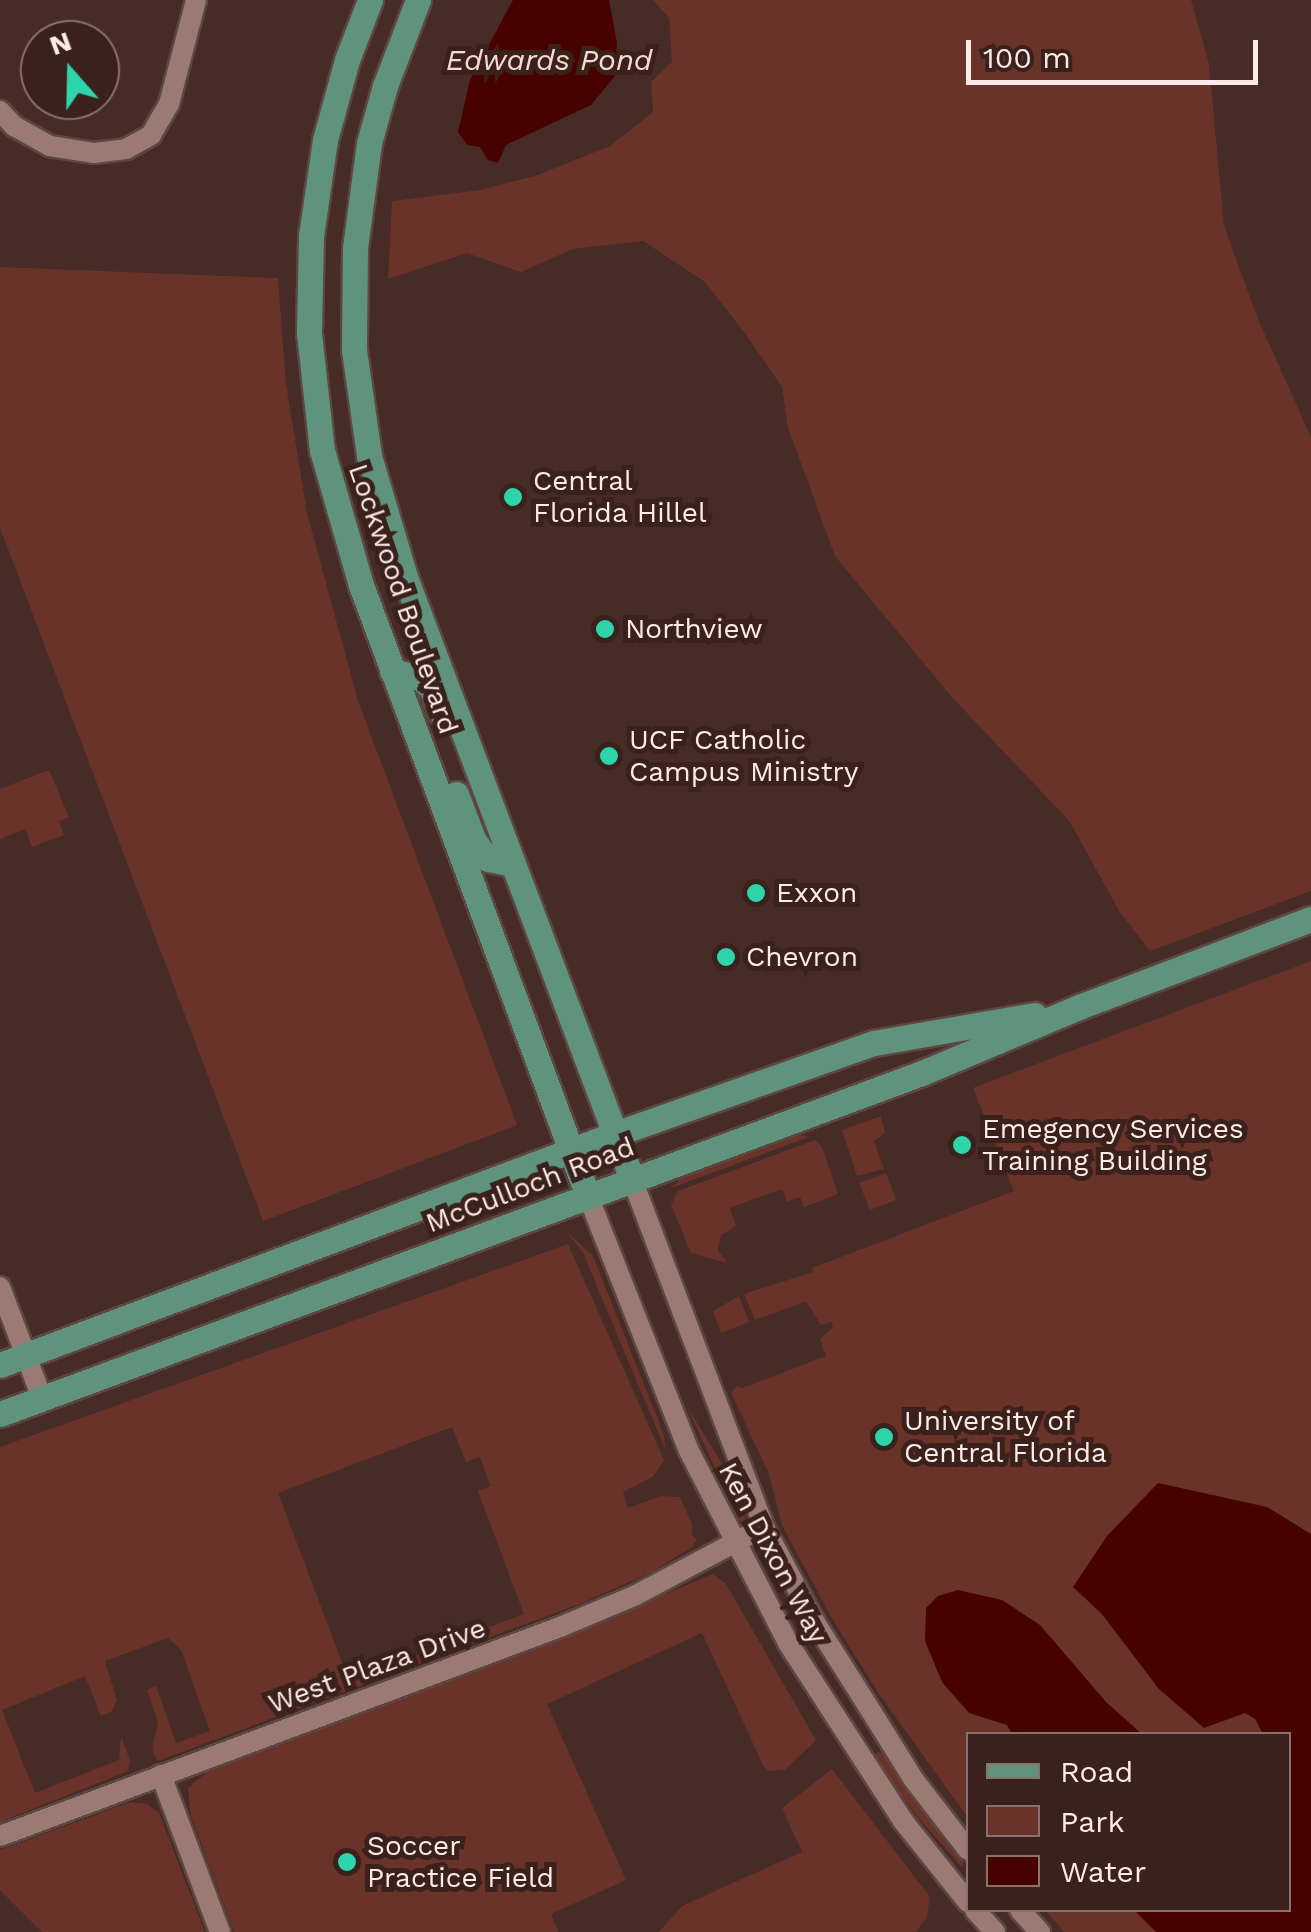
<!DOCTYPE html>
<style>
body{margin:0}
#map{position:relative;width:1311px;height:1932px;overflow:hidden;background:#462b26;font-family:"Work Sans",sans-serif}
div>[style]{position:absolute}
.green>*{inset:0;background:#69332a}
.water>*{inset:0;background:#470200}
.roads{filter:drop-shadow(2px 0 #5d4742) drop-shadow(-2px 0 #5d4742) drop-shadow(0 2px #5d4742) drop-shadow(0 -2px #5d4742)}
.minor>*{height:20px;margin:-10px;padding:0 10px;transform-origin:10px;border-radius:10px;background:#9a7a73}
.major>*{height:25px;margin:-12.5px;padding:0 12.5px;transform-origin:12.5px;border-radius:12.5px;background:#5f937e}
.dots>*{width:28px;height:28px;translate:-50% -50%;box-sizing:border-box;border:5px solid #3b211c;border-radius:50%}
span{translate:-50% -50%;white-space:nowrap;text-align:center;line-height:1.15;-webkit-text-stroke:10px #3b211c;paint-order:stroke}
.poi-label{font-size:28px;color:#fdebe7}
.left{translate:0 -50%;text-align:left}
.street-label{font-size:28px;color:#fdebe7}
.water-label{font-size:30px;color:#f5dad4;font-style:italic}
.legend{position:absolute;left:966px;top:1732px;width:325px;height:180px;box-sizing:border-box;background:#3b211c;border:2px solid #89726d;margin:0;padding:12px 18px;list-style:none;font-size:30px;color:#fdebe7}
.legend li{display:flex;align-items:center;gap:20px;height:50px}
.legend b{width:50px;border:2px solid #89726d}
.north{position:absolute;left:20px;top:20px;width:100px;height:100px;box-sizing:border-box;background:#3b211c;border:2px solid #89726d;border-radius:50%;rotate:340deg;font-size:28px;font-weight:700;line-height:40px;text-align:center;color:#fdebe7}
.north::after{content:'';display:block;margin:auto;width:35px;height:45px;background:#2ed4ab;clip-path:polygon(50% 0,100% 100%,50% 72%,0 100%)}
.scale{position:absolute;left:966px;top:40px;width:292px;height:45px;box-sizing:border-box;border:5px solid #fdebe7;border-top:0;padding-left:12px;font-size:30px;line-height:35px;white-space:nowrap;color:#fdebe7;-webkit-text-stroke:8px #3b211c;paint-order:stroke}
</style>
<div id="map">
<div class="green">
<div style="clip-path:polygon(653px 0,1191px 0,1209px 64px,1224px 226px,1258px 319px,1311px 437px,1311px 891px,1150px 951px,1119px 911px,1070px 822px,950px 695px,835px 556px,788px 428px,782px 387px,744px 332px,705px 282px,643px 241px,573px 249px,521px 272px,467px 253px,388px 279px,392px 201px,480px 190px,535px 176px,610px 146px,653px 112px,651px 82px,672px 62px,669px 18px)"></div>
<div style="clip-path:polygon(0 267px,278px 278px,286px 384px,307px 513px,358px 701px,517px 1125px,263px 1221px,0 528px)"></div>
<div style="clip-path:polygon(49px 770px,69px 817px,59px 821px,64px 835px,32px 847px,25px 829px,0 839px,0 789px)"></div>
<div style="clip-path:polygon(1311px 961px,1311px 1932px,1064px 1932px,1045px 1910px,1288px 1910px,1288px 1734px,968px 1734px,968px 1818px,879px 1694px,830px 1615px,782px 1525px,769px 1474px,731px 1393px,737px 1386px,742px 1388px,826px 1356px,820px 1339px,833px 1327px,831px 1322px,821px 1325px,806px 1301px,755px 1320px,744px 1294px,813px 1272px,812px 1268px,1014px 1191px,973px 1088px)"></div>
<div style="clip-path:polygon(881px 1116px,885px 1133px,874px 1141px,884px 1169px,857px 1176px,842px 1130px)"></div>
<div style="clip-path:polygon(796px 1134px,809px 1137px,671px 1188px,685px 1174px,764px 1144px,772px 1146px,772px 1141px)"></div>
<div style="clip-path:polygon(815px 1140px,822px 1147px,838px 1194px,804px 1207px,800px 1197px,787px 1202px,782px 1189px,730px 1208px,736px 1226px,721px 1235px,718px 1250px,727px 1263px,691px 1253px,671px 1205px,678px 1191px)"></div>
<div style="clip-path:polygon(886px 1173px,896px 1200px,870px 1210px,859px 1183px)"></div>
<div style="clip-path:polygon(568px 1233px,593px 1256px,664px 1435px,665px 1449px,583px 1253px)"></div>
<div style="clip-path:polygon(evenodd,568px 1244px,664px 1460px,654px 1476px,623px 1492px,628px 1508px,661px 1496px,680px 1497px,692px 1524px,692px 1536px,697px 1539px,692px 1547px,652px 1572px,582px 1603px,158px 1761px,152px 1750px,158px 1722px,147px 1690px,156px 1686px,176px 1743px,210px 1731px,181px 1650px,168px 1638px,105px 1661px,117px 1700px,112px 1711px,101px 1716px,85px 1676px,2px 1710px,35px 1793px,119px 1760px,121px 1737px,130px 1760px,128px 1771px,0 1822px,0 1447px,568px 1244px,452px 1427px,466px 1462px,480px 1457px,491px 1486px,478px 1491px,524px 1614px,349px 1681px,278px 1493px,452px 1427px)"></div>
<div style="clip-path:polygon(739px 1296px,749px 1322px,721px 1333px,713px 1311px)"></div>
<div style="clip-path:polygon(687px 1407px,720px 1460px,746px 1515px,744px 1523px,738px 1519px)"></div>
<div style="clip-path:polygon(713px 1574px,726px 1584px,816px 1740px,785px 1770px,768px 1771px,763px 1765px,702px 1633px,547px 1704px,626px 1880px,551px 1914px,559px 1932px,234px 1932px,191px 1816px,188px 1788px,208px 1771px,534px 1649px)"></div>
<div style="clip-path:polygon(877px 1752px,883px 1753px,963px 1857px,963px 1868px,919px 1819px,875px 1759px)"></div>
<div style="clip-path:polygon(832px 1769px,930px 1897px,927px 1917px,916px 1932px,659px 1932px,682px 1906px,802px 1852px,782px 1808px)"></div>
<div style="clip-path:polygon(130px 1802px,147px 1804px,159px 1813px,205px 1932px,42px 1932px,0 1890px,0 1850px)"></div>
</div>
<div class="water">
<div style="clip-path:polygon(513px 0,609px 0,617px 43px,615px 76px,591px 105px,506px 145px,498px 163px,488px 160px,480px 147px,467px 145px,458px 132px,470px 80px)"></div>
<div style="clip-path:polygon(1158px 1483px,1267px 1507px,1311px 1534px,1311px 1932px,1156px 1932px,1134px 1910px,1288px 1910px,1288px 1734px,1263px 1734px,1255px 1719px,1245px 1713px,1204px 1728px,1159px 1689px,1101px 1613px,1073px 1587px,1107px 1536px)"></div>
<div style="clip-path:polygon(958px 1590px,1002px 1600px,1040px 1625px,1107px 1703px,1142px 1734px,1012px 1734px,1007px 1725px,969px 1713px,942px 1682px,925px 1641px,926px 1608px,938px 1596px)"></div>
</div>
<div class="roads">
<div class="minor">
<div style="left:0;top:111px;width:21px;rotate:47deg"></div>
<div style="left:14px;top:126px;width:41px;rotate:29.1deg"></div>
<div style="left:50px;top:146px;width:45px;rotate:9deg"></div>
<div style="left:94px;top:153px;width:32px;rotate:-7deg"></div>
<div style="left:126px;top:149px;width:29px;rotate:-29deg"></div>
<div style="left:151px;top:135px;width:36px;rotate:-60deg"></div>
<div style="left:169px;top:104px;width:107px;rotate:-75.4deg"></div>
<div style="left:632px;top:1179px;width:372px;rotate:69.2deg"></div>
<div style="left:764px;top:1527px;width:110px;rotate:61.8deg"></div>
<div style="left:816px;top:1624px;width:103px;rotate:57.7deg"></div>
<div style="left:871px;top:1711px;width:81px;rotate:58.1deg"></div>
<div style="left:914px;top:1780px;width:88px;rotate:52.4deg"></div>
<div style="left:588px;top:1196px;width:272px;rotate:68.4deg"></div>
<div style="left:688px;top:1449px;width:218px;rotate:62.7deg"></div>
<div style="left:788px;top:1643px;width:212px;rotate:57.1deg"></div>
<div style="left:903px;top:1821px;width:104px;rotate:51.3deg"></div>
<div style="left:0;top:1287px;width:119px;rotate:69.3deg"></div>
<div style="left:161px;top:1775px;width:168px;rotate:69.4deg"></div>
<div style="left:0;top:1836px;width:598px;rotate:-20.47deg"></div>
<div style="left:560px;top:1627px;width:82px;rotate:-22.8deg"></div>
<div style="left:636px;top:1595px;width:145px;rotate:-28deg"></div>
<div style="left:975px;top:1910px;width:30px;rotate:48deg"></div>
<div style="left:1020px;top:1910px;width:30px;rotate:48deg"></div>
</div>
<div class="major">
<div style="left:370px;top:0;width:64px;rotate:111deg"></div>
<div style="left:347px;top:60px;width:83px;rotate:105.4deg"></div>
<div style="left:325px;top:140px;width:97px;rotate:98.3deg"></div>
<div style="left:311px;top:236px;width:97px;rotate:91.2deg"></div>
<div style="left:309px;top:333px;width:118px;rotate:83.7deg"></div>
<div style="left:322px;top:450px;width:141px;rotate:73.9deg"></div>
<div style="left:361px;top:585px;width:652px;rotate:69.62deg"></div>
<div style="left:418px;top:0;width:92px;rotate:111deg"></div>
<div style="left:385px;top:86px;width:59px;rotate:105.7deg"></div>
<div style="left:369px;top:143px;width:106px;rotate:97.6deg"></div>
<div style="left:355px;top:248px;width:102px;rotate:90.6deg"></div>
<div style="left:354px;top:350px;width:107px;rotate:81.9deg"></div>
<div style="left:369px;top:456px;width:126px;rotate:73.4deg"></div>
<div style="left:405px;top:577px;width:643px;rotate:69.34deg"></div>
<div style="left:392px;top:671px;width:30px;rotate:14deg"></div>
<div style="left:421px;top:678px;width:16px;rotate:45deg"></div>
<div style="left:432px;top:689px;width:25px;rotate:69deg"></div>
<div style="left:456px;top:794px;width:50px;rotate:69deg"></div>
<div style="left:474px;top:841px;width:23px;rotate:52deg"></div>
<div style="left:488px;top:859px;width:25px;rotate:11deg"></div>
<div style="left:0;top:1365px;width:657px;rotate:-20.59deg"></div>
<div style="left:615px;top:1134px;width:275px;rotate:-19.4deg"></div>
<div style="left:874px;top:1043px;width:163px;rotate:-9.9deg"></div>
<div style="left:0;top:1414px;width:983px;rotate:-20.3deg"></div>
<div style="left:922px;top:1073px;width:170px;rotate:-22.8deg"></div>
<div style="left:1079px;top:1007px;width:248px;rotate:-20.8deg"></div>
</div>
</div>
<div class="dots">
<div style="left:513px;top:497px;background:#2ed4ab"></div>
<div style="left:605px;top:629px;background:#2ed4ab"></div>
<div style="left:609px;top:756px;background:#2ed4ab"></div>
<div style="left:756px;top:893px;background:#2ed4ab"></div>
<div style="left:726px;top:957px;background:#2ed4ab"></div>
<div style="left:962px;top:1145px;background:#2ed4ab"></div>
<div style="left:884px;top:1437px;background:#2ed4ab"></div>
<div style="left:347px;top:1862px;background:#2ed4ab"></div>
</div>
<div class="poi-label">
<span class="left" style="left:533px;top:497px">Central<br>Florida Hillel</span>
<span class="left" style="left:625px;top:629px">Northview</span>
<span class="left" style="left:629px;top:756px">UCF Catholic<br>Campus Ministry</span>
<span class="left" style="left:776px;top:893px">Exxon</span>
<span class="left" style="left:746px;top:957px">Chevron</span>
<span class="left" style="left:982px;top:1145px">Emegency Services<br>Training Building</span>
<span class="left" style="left:904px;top:1437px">University of<br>Central Florida</span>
<span class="left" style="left:367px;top:1862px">Soccer<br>Practice Field</span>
</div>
<div class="street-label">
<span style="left:403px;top:599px;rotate:71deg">Lockwood Boulevard</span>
<span style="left:530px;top:1185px;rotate:-21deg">McCulloch Road</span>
<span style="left:773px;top:1553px;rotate:62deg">Ken Dixon Way</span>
<span style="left:377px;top:1666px;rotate:-20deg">West Plaza Drive</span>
</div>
<div class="water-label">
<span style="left:549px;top:60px">Edwards Pond</span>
</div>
<ul class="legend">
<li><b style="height:12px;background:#5f937e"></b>Road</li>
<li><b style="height:28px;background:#69332a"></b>Park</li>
<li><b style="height:28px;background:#470200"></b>Water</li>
</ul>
<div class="north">N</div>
<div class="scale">100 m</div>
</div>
